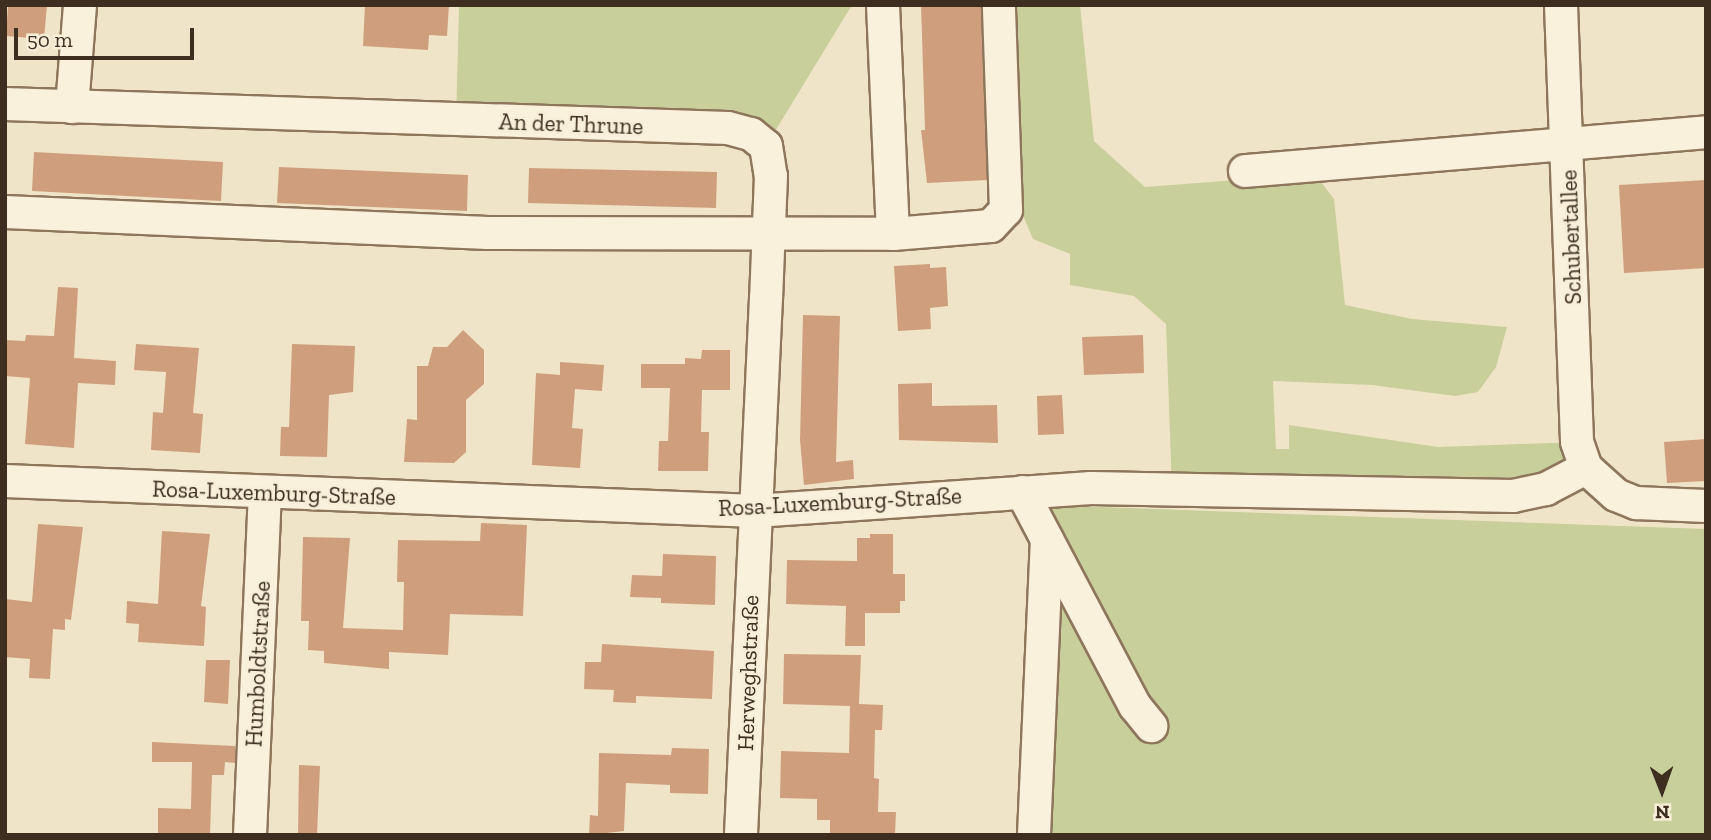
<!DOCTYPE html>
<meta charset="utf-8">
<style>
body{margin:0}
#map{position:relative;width:1711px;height:840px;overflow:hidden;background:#f0e4c8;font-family:"Zilla Slab",serif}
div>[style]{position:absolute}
.green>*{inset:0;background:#c9cf9b}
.building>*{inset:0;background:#cf9f7d}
.roads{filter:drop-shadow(2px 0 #8d765c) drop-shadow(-2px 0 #8d765c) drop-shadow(0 2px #8d765c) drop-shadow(0 -2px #8d765c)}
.minor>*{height:32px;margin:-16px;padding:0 16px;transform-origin:16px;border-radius:16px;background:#faf1dc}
span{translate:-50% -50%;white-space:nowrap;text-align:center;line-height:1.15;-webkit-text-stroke:5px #f7eed8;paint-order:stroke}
.street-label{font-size:23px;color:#3d2e20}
.frame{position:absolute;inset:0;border:7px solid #3d2e20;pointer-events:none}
.north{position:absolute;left:1627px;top:756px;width:70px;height:70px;-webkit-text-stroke:5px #f7eed8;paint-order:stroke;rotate:179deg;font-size:19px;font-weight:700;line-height:28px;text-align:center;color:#3d2e20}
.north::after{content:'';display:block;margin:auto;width:24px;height:32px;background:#3d2e20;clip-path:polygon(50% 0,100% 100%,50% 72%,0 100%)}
.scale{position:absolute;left:14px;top:28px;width:180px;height:32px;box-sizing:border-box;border:4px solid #3d2e20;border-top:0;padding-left:9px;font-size:21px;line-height:24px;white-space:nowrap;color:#3d2e20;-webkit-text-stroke:5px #f7eed8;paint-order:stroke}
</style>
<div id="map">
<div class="green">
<div style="clip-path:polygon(459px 5px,852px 5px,766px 146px,456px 120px)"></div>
<div style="clip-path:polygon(1015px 5px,1080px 5px,1094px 141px,1145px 187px,1315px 174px,1334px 199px,1345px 305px,1412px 319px,1507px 327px,1496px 367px,1478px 392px,1455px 396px,1372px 385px,1273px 381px,1276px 449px,1289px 449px,1289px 425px,1438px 447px,1576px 442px,1585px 468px,1544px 489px,1172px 490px,1166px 324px,1134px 296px,1070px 285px,1070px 254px,1033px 239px,1021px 211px)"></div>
<div style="clip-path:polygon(1046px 505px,1706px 529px,1706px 835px,1034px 835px)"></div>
</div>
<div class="building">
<div style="clip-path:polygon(8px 5px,47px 5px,44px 39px,6px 36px)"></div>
<div style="clip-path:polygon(365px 5px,449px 5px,447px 36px,429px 35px,428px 50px,363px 46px)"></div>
<div style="clip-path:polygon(921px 5px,981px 5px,987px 180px,927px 183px,921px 130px,925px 130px)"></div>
<div style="clip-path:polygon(34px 152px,223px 162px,221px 201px,32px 191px)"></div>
<div style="clip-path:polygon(279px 167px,468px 175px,467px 211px,277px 203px)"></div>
<div style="clip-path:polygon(529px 168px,717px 172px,716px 208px,528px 203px)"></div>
<div style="clip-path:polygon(1706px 180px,1706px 268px,1624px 273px,1619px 185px)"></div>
<div style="clip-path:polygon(930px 264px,930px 268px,946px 267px,948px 306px,930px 308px,931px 329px,898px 331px,894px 266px)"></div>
<div style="clip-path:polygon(58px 287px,78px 288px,74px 358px,116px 361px,115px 385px,78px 383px,74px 448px,25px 444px,30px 378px,5px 376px,5px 340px,25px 341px,26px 335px,54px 336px)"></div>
<div style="clip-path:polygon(803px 315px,840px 316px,836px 462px,853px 460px,854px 479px,804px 485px,800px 440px)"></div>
<div style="clip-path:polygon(463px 330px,484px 350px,484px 384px,466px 400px,466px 452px,454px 463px,404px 462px,407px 419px,417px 420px,417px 366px,428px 366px,433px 347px,447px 347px)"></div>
<div style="clip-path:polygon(1143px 335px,1144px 373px,1084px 375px,1082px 337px)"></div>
<div style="clip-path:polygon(136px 344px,199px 348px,193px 413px,203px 414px,200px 453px,151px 450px,153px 412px,163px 413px,166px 372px,134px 370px)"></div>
<div style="clip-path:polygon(292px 344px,355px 346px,353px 392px,329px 395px,327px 457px,280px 456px,281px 427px,289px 427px)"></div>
<div style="clip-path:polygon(702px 350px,730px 350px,730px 390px,702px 390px,701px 432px,709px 432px,708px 471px,658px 471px,659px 441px,668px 441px,670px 388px,641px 388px,641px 364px,685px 364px,685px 358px,701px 359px)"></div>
<div style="clip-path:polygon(560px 362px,604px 365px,602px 391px,575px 389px,572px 428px,583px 429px,580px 468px,532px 465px,536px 373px,560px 375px)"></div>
<div style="clip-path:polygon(932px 383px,932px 406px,997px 405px,998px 443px,899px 440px,898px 384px)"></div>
<div style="clip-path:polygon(1062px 395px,1064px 434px,1038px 435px,1037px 396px)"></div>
<div style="clip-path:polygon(1706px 439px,1706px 481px,1667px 483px,1664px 442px)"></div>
<div style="clip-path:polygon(481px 523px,527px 525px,523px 616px,450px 614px,448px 655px,389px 652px,389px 669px,324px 663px,324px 651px,308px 650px,309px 621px,301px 621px,303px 537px,350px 538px,343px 628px,403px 630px,404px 582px,397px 582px,398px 540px,480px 541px)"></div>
<div style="clip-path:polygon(38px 524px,83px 527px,71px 620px,65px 619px,65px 630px,53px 629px,50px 679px,29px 678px,30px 659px,5px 657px,5px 599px,32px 602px)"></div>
<div style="clip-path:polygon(162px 531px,210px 534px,201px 606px,206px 607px,204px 646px,138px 642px,139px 624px,126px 623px,127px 601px,158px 604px)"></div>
<div style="clip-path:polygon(870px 534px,893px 534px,893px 574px,905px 574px,905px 601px,900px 601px,900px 613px,865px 613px,865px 646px,845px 646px,846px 606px,786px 604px,787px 560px,857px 561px,857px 538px,870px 538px)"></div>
<div style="clip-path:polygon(663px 554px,716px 556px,715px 605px,661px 603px,661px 598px,630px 597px,632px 575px,662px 576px)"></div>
<div style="clip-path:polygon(602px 644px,714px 651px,712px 699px,636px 696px,636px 703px,613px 702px,614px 690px,584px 689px,585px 662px,601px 662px)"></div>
<div style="clip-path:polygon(784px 654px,861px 655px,859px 704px,883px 705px,882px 730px,875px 730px,874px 778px,879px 779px,878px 812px,896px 812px,895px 835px,830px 835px,830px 820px,817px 820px,817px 799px,780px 798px,781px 751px,849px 753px,850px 706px,783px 704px)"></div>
<div style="clip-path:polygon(206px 660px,230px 660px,228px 704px,204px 702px)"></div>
<div style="clip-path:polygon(152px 742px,235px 746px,235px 763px,225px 762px,224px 775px,212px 775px,210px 835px,158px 835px,158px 808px,191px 809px,192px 762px,152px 762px)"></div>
<div style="clip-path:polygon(672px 748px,709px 749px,708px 794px,670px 793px,670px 785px,626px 783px,624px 831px,589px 835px,590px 815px,598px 816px,599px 753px,671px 755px)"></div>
<div style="clip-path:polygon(299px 765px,320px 766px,317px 835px,298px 835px)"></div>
</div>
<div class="roads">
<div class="minor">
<div style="left:883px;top:5px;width:229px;rotate:87.5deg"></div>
<div style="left:1561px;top:5px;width:437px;rotate:87.9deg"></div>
<div style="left:1577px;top:442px;width:28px;rotate:71deg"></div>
<div style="left:1586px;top:468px;width:40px;rotate:42deg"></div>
<div style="left:1616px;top:495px;width:22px;rotate:22deg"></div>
<div style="left:1636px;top:503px;width:70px;rotate:2.5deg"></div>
<div style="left:5px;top:104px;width:723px;rotate:1.9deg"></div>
<div style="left:728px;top:128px;width:24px;rotate:15deg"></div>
<div style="left:751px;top:134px;width:19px;rotate:39deg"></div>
<div style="left:766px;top:146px;width:30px;rotate:81deg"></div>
<div style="left:771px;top:176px;width:122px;rotate:92.3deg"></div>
<div style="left:766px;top:298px;width:538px;rotate:92.67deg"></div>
<div style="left:72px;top:107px;width:102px;rotate:-85.5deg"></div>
<div style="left:1245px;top:171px;width:463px;rotate:-4.8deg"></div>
<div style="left:5px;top:212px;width:483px;rotate:2.5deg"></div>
<div style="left:488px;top:233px;width:405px;rotate:0.1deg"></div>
<div style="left:893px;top:234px;width:98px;rotate:-4.7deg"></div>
<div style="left:991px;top:226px;width:22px;rotate:-47deg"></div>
<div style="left:1006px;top:210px;width:205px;rotate:-92deg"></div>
<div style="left:5px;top:481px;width:751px;rotate:2.29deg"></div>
<div style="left:755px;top:511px;width:337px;rotate:-3.9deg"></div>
<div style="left:1091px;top:488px;width:422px;rotate:1.1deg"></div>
<div style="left:1513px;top:496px;width:34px;rotate:-12deg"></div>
<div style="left:1546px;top:489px;width:45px;rotate:-27.7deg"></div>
<div style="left:1022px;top:492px;width:242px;rotate:62.2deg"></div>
<div style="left:1135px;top:706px;width:26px;rotate:51deg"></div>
<div style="left:250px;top:835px;width:342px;rotate:-87.5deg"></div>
<div style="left:1034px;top:835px;width:296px;rotate:-87.5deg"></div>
</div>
</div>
<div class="street-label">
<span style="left:571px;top:124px;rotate:2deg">An der Thrune</span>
<span style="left:1571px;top:237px;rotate:-92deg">Schubertallee</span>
<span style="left:274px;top:493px;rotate:2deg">Rosa-Luxemburg-Straße</span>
<span style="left:840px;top:502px;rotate:-3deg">Rosa-Luxemburg-Straße</span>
<span style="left:258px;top:664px;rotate:-87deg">Humboldtstraße</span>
<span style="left:748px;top:673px;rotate:-88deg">Herweghstraße</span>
</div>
<div class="frame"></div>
<div class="north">N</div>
<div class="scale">50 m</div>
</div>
